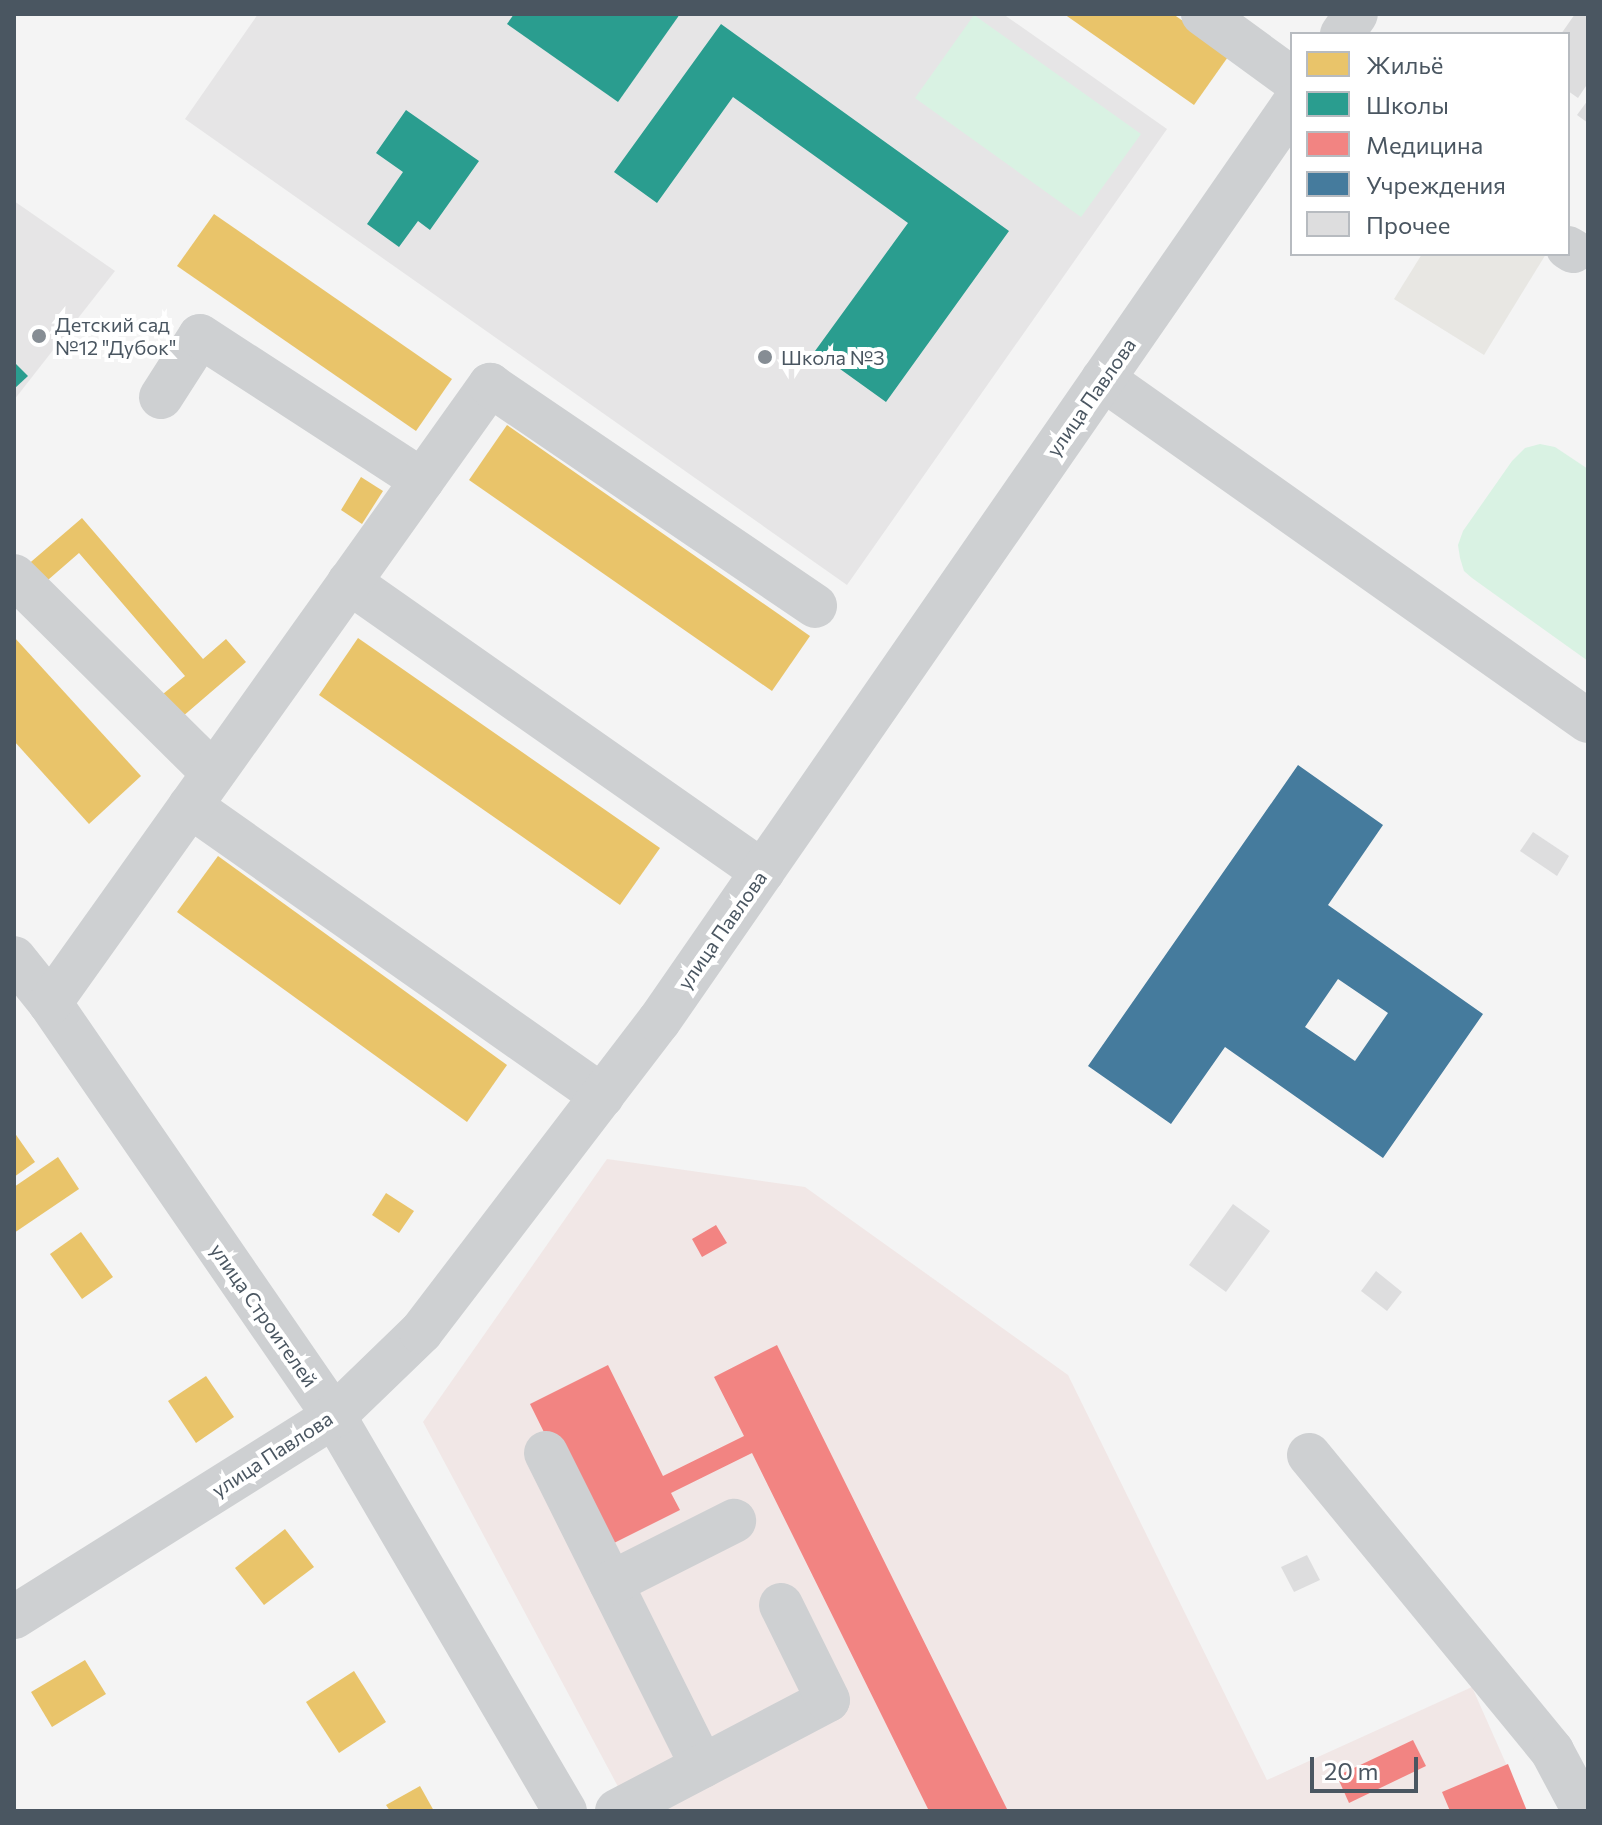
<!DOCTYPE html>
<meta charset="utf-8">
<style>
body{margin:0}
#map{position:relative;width:1602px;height:1825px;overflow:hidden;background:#f4f4f4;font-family:Commissioner,sans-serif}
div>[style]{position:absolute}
.commercial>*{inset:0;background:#e8e7e3}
.education>*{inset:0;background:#e6e5e6}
.medical>*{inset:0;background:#f1e7e6}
.green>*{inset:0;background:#d9f2e3}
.homes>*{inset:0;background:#e9c46a}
.schools>*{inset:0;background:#2a9d8f}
.health>*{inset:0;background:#f28482}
.public>*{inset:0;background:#457b9d}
.building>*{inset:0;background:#ddddde}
.minor>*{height:44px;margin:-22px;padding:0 22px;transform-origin:22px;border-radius:22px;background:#ced0d2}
.dots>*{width:22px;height:22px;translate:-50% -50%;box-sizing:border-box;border:4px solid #fff;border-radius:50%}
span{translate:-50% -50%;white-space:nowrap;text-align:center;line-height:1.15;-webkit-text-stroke:8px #fff;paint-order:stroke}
.poi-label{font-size:20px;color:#4a5661}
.left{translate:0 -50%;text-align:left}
.street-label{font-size:20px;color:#4a5661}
.frame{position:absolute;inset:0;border:16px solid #4a5661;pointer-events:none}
.legend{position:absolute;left:1290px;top:32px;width:280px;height:224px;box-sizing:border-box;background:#fff;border:2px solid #b7bbc0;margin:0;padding:10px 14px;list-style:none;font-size:24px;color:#4a5661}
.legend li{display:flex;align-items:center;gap:16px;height:40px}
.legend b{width:40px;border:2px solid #b7bbc0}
.scale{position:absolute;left:1310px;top:1757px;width:108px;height:36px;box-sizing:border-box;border:4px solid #4a5661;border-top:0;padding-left:10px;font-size:24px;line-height:28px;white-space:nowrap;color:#4a5661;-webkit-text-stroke:6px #fff;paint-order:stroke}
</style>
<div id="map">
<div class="commercial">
<div style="clip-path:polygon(1422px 254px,1546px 254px,1484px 355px,1394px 299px)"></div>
</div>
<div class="education">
<div style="clip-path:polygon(258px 14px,1003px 14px,1167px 129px,847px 585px,185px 119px)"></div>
<div style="clip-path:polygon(14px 201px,115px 271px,14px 400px)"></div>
</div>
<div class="medical">
<div style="clip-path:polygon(607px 1159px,805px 1187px,1068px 1375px,1267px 1780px,1472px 1687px,1527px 1811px,631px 1811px,423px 1422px)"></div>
</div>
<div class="green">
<div style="clip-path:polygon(974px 15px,1141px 134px,1081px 217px,915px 98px)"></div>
<div style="clip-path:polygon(1540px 444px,1555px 447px,1588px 469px,1588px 661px,1472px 578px,1464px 571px,1460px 558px,1458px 545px,1463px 531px,1512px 461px,1525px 448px)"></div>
</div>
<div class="homes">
<div style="clip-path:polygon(1064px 14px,1173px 14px,1230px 54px,1194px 105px)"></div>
<div style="clip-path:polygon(214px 214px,452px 379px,416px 431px,177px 266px)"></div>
<div style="clip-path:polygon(507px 425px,810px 636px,772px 691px,469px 480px)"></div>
<div style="clip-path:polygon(361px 477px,383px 491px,362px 524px,341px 510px)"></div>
<div style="clip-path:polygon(82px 518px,203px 659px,226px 639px,246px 662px,182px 717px,163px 694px,185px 676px,79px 553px,41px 586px,25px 567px)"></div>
<div style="clip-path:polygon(14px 637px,141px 776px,89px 824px,14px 741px)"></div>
<div style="clip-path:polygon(358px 638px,660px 848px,620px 905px,319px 695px)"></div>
<div style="clip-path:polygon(218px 856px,507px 1065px,467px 1122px,177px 912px)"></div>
<div style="clip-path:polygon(14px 1132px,35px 1162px,14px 1177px)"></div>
<div style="clip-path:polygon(58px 1157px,79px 1189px,14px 1233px,14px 1187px)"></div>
<div style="clip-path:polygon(386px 1193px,414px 1211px,399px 1233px,372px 1215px)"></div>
<div style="clip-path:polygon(81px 1232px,113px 1277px,82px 1299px,50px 1254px)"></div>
<div style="clip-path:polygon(206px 1376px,234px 1417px,196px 1443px,168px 1401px)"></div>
<div style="clip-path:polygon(285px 1529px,314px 1567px,264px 1605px,235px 1568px)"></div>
<div style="clip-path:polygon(85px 1660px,106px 1694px,52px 1727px,31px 1692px)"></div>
<div style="clip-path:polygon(354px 1671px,386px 1722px,339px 1753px,306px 1702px)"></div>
<div style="clip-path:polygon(420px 1786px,434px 1811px,390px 1811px,386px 1805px)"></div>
</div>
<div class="schools">
<div style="clip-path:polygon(514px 14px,680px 14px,618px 102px,507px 24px)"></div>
<div style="clip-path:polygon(721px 24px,1009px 231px,886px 402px,815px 351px,908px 223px,733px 97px,657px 203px,614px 172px)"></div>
<div style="clip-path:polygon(406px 110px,479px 161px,430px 230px,418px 221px,399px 247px,367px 224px,403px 172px,376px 153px)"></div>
<div style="clip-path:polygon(14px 362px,28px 376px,14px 389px)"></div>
</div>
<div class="health">
<div style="clip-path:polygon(716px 1225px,727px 1243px,702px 1257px,692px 1239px)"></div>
<div style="clip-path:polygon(777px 1345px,1008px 1811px,929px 1811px,752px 1453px,671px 1493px,680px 1510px,602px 1549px,530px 1404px,608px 1365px,663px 1476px,744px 1436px,714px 1377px)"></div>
<div style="clip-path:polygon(1413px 1740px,1426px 1766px,1349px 1803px,1337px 1776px)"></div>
<div style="clip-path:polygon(1508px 1764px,1527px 1811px,1450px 1811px,1442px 1792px)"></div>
</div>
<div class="public">
<div style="clip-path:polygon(evenodd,1298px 765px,1383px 825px,1328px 905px,1483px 1014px,1383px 1158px,1225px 1047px,1171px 1124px,1088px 1066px,1298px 765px,1338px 979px,1388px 1013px,1355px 1061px,1305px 1027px,1338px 979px)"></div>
</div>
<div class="building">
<div style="clip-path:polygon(1575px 14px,1588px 14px,1588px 83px,1578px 98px,1568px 91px,1568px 34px,1561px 34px)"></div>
<div style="clip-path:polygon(1588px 100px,1588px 123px,1577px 115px)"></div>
<div style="clip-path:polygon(1533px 832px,1569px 856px,1557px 876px,1520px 851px)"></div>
<div style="clip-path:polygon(1233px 1204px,1270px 1231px,1226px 1292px,1189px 1265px)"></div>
<div style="clip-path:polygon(1376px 1271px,1402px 1292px,1387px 1311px,1361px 1291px)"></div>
<div style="clip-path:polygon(1307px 1555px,1320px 1580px,1294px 1592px,1281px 1567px)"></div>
</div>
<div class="minor">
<div style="left:1203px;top:14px;width:110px;rotate:36.1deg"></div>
<div style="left:1342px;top:34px;width:24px;rotate:-55deg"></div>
<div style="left:1568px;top:248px;width:6px;rotate:31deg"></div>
<div style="left:1103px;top:379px;width:593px;rotate:35.19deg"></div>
<div style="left:161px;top:397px;width:72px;rotate:-57.4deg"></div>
<div style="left:200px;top:336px;width:265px;rotate:33deg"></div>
<div style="left:14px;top:576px;width:280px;rotate:44.7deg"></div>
<div style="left:349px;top:582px;width:505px;rotate:35.01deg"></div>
<div style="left:190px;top:806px;width:504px;rotate:35.14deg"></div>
<div style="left:14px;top:958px;width:58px;rotate:51.3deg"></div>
<div style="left:50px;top:1003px;width:501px;rotate:55.49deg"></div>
<div style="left:334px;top:1416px;width:458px;rotate:59.7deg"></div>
<div style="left:50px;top:1003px;width:759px;rotate:-54.55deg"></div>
<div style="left:490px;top:385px;width:393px;rotate:34.2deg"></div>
<div style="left:546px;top:1453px;width:350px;rotate:63.5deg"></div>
<div style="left:1309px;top:1455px;width:383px;rotate:50.6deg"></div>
<div style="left:1552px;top:1751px;width:68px;rotate:61.9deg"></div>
<div style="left:611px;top:1583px;width:138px;rotate:-26.8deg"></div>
<div style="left:14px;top:1617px;width:378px;rotate:-32.1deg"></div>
<div style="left:334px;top:1416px;width:121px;rotate:-44deg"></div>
<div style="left:421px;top:1332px;width:392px;rotate:-52.6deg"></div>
<div style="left:659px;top:1021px;width:1113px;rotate:-55.32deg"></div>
<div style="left:617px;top:1811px;width:238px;rotate:-27.7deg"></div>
<div style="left:828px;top:1700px;width:106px;rotate:-116.3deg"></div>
</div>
<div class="dots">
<div style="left:39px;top:336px;background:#868d94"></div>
<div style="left:765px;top:357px;background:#868d94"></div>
</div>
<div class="poi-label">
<span class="left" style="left:55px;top:336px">Детский сад<br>№12 "Дубок"</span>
<span class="left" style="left:781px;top:357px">Школа №3</span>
</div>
<div class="street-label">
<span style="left:1091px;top:397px;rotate:-55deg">улица Павлова</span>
<span style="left:722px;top:930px;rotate:-55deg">улица Павлова</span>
<span style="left:264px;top:1315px;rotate:55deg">улица Строителей</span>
<span style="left:272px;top:1454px;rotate:-33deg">улица Павлова</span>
</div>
<div class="frame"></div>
<ul class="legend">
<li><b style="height:22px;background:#e9c46a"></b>Жильё</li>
<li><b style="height:22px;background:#2a9d8f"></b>Школы</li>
<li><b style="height:22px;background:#f28482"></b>Медицина</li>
<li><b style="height:22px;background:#457b9d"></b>Учреждения</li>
<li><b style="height:22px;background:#ddddde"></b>Прочее</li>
</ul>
<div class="scale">20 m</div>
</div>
